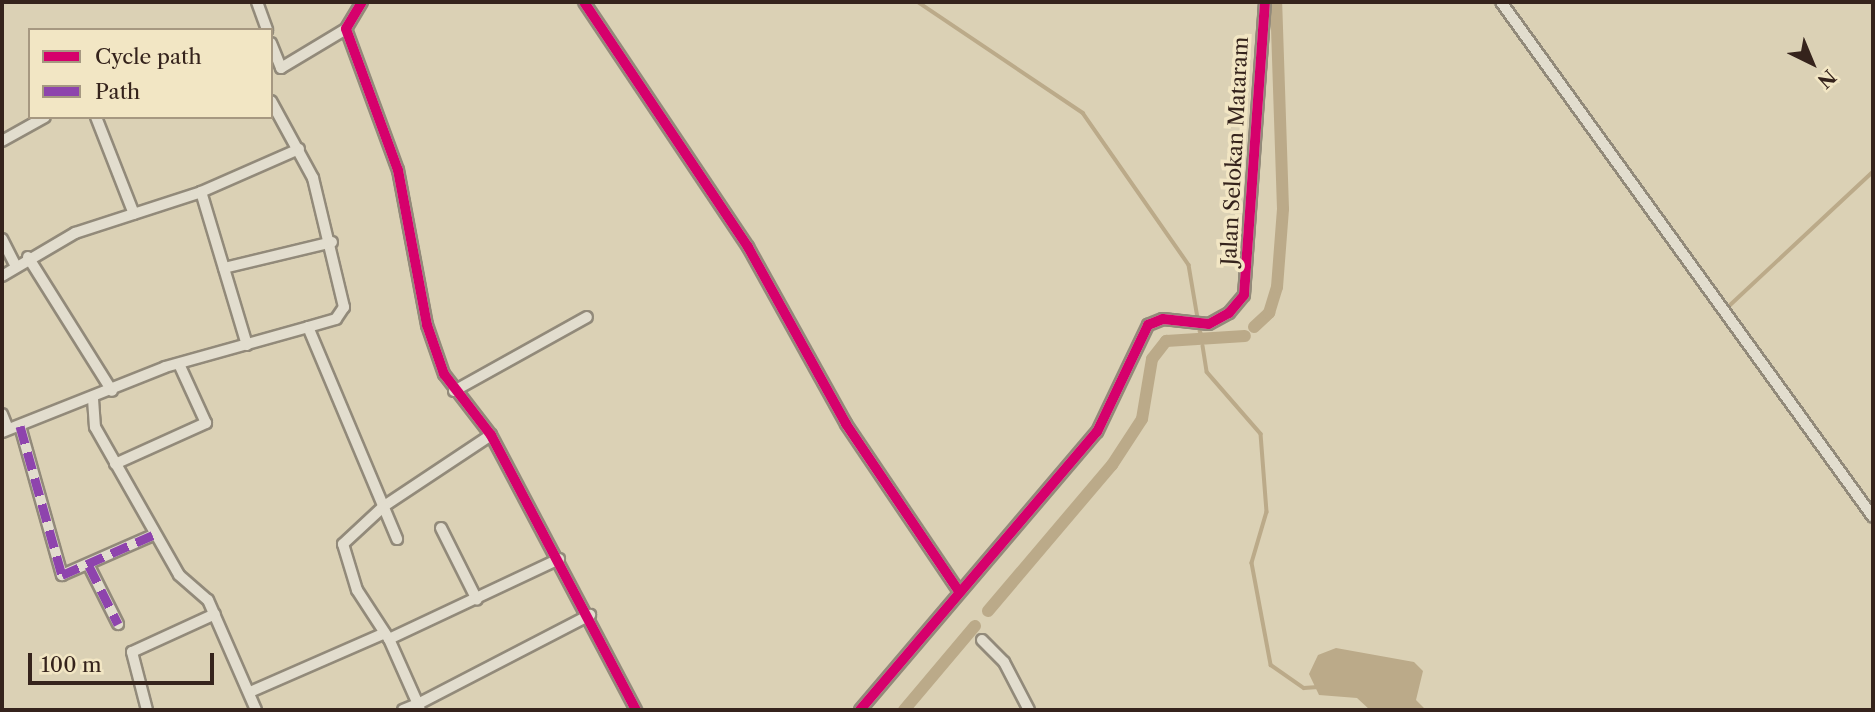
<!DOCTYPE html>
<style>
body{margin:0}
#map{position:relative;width:1875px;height:712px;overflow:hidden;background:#dbd1b5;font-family:"Libre Caslon Text",serif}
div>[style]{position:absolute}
.water>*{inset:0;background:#bbaa89}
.stream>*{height:3.5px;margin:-1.75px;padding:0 1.75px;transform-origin:1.75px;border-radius:1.75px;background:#bbaa89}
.canal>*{height:12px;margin:-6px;padding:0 6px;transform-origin:6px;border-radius:6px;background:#bbaa89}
.roads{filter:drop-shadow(2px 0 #928a7a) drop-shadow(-2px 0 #928a7a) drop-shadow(0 2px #928a7a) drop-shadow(0 -2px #928a7a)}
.street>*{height:10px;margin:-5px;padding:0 5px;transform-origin:5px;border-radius:5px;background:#e2ddce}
.quiet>*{height:9px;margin-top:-4.5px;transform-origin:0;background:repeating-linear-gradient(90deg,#8e44ad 0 18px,transparent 0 27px)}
.cycleway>*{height:10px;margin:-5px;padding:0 5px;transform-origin:5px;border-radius:5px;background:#d6006c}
span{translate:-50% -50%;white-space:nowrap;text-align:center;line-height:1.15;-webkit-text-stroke:7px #f2e6c4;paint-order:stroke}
.street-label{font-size:21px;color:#35231c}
.frame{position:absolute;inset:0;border:4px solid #35231c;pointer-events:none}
.legend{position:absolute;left:28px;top:28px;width:245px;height:91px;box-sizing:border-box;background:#f2e6c4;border:2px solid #a69881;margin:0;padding:9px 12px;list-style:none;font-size:21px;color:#35231c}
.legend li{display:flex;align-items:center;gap:14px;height:35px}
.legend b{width:35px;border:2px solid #a69881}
.north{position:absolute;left:1777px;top:28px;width:70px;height:70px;-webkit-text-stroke:5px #f2e6c4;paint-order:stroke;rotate:137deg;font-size:19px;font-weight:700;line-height:28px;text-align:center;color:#35231c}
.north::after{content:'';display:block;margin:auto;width:24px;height:32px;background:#35231c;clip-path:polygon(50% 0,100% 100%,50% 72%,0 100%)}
.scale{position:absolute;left:28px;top:653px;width:186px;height:32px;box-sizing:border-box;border:4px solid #35231c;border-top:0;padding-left:9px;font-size:21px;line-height:24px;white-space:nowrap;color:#35231c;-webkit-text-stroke:5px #f2e6c4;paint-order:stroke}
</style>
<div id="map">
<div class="water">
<div style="clip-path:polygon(1336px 648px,1414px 662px,1423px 671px,1416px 700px,1426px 710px,1370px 710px,1357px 698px,1319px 695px,1309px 674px,1318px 655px)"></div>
</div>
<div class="stream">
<div style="left:918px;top:2px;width:199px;rotate:33.9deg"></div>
<div style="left:1083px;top:113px;width:185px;rotate:55.1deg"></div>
<div style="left:1189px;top:265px;width:54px;rotate:80.4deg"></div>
<div style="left:1728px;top:307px;width:198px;rotate:-43deg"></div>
<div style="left:1200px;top:331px;width:2px;rotate:63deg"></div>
<div style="left:1203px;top:346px;width:26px;rotate:81deg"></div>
<div style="left:1207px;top:372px;width:82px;rotate:48.9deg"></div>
<div style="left:1261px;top:434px;width:78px;rotate:85.6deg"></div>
<div style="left:1267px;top:512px;width:53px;rotate:106.4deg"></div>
<div style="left:1252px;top:563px;width:104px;rotate:79.4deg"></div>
<div style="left:1271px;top:665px;width:40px;rotate:34.9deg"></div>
<div style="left:1304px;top:688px;width:14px;rotate:-4deg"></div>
</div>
<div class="canal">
<div style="left:1254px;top:327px;width:21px;rotate:-43deg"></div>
<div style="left:1269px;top:313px;width:27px;rotate:-73deg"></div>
<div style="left:1277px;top:287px;width:78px;rotate:-85.6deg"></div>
<div style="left:1283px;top:209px;width:207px;rotate:-91.9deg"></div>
<div style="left:988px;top:611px;width:192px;rotate:-49.7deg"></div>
<div style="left:1112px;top:465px;width:55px;rotate:-56.9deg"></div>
<div style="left:1142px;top:419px;width:61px;rotate:-80.5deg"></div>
<div style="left:1152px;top:359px;width:23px;rotate:-52deg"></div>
<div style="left:1166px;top:341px;width:79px;rotate:-3.6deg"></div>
<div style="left:904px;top:710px;width:110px;rotate:-49.8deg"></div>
</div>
<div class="roads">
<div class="street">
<div style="left:257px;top:2px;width:30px;rotate:70deg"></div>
<div style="left:362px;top:2px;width:31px;rotate:121deg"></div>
<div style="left:346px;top:29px;width:150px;rotate:69.8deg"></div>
<div style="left:398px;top:170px;width:158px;rotate:79.4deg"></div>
<div style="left:427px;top:325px;width:52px;rotate:70.9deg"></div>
<div style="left:444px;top:374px;width:77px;rotate:52.4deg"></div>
<div style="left:491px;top:435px;width:311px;rotate:62.2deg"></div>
<div style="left:584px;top:2px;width:295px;rotate:56.2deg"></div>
<div style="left:748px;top:247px;width:202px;rotate:61deg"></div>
<div style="left:846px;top:424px;width:200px;rotate:56deg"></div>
<div style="left:1501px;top:2px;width:635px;rotate:54.16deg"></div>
<div style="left:271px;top:43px;width:27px;rotate:68deg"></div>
<div style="left:281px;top:68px;width:76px;rotate:-31deg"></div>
<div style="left:271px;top:101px;width:88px;rotate:61.4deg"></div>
<div style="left:313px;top:178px;width:133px;rotate:76.5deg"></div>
<div style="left:344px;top:307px;width:14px;rotate:124deg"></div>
<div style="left:336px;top:319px;width:29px;rotate:164deg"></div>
<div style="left:308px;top:327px;width:230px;rotate:67.2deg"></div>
<div style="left:96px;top:117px;width:104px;rotate:68.6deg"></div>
<div style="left:2px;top:141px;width:49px;rotate:-29.2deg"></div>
<div style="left:2px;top:239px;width:28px;rotate:63deg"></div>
<div style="left:28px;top:257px;width:158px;rotate:57.9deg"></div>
<div style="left:224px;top:268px;width:111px;rotate:-13.5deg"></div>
<div style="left:2px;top:276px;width:85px;rotate:-30.5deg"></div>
<div style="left:75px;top:233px;width:133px;rotate:-18deg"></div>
<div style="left:247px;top:345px;width:160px;rotate:-106.7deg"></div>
<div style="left:201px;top:192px;width:107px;rotate:-23.7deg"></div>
<div style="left:454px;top:391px;width:152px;rotate:-29.1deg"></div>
<div style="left:93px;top:399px;width:28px;rotate:86deg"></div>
<div style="left:95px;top:427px;width:170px;rotate:60.4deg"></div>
<div style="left:179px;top:575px;width:38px;rotate:41deg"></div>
<div style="left:208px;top:600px;width:120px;rotate:66.4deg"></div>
<div style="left:2px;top:414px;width:16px;rotate:68deg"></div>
<div style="left:20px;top:426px;width:155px;rotate:74.3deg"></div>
<div style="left:62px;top:575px;width:99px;rotate:-23.7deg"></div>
<div style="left:2px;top:432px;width:175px;rotate:-21.7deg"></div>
<div style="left:165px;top:367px;width:148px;rotate:-15.6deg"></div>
<div style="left:491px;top:435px;width:128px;rotate:146.4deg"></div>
<div style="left:384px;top:506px;width:56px;rotate:137.2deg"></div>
<div style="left:343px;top:544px;width:48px;rotate:73.1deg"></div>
<div style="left:357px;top:590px;width:59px;rotate:56.9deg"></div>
<div style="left:389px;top:639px;width:71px;rotate:66deg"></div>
<div style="left:418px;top:704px;width:194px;rotate:-27.4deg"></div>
<div style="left:115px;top:464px;width:100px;rotate:-24.3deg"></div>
<div style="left:206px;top:423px;width:65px;rotate:-114.6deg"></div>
<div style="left:441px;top:528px;width:80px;rotate:63.4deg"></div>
<div style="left:89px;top:566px;width:65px;rotate:63.4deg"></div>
<div style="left:389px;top:639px;width:188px;rotate:-25.2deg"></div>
<div style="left:982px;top:640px;width:31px;rotate:45deg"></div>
<div style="left:1004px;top:662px;width:54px;rotate:62.5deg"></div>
<div style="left:250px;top:692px;width:147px;rotate:-23.6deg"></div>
<div style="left:147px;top:710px;width:60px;rotate:-104.5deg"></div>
<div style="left:132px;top:652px;width:91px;rotate:-24.6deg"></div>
<div style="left:403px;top:710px;width:16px;rotate:-22deg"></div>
<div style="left:418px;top:704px;width:6px;rotate:72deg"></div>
<div style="left:860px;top:710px;width:365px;rotate:-49.6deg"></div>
<div style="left:1097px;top:432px;width:119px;rotate:-64.5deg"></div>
<div style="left:1148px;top:325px;width:16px;rotate:-22deg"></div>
<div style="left:1163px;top:319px;width:46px;rotate:6.2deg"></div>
<div style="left:1209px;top:324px;width:23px;rotate:-29deg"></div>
<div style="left:1229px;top:313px;width:23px;rotate:-50deg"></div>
<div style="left:1244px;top:295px;width:294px;rotate:-85.9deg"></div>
</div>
</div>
<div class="quiet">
<div style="left:20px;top:426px;width:155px;rotate:74.3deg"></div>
<div style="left:62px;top:575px;width:99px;rotate:-23.7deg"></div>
<div style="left:89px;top:566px;width:65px;rotate:63.4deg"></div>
</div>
<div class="cycleway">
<div style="left:362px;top:2px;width:31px;rotate:121deg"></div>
<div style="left:346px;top:29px;width:150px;rotate:69.8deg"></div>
<div style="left:398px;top:170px;width:158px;rotate:79.4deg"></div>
<div style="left:427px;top:325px;width:52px;rotate:70.9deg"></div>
<div style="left:444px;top:374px;width:77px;rotate:52.4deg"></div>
<div style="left:491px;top:435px;width:311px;rotate:62.2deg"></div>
<div style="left:584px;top:2px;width:295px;rotate:56.2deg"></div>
<div style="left:748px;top:247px;width:202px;rotate:61deg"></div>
<div style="left:846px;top:424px;width:200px;rotate:56deg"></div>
<div style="left:860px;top:710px;width:365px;rotate:-49.6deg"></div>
<div style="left:1097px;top:432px;width:119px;rotate:-64.5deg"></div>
<div style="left:1148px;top:325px;width:16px;rotate:-22deg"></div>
<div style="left:1163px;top:319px;width:46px;rotate:6.2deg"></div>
<div style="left:1209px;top:324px;width:23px;rotate:-29deg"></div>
<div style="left:1229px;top:313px;width:23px;rotate:-50deg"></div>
<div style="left:1244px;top:295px;width:294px;rotate:-85.9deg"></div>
</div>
<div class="street-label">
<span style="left:1235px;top:151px;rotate:-87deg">Jalan Selokan Mataram</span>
</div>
<div class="frame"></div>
<ul class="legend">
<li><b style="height:9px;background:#d6006c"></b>Cycle path</li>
<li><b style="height:9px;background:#8e44ad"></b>Path</li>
</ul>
<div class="north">N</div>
<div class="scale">100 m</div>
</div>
